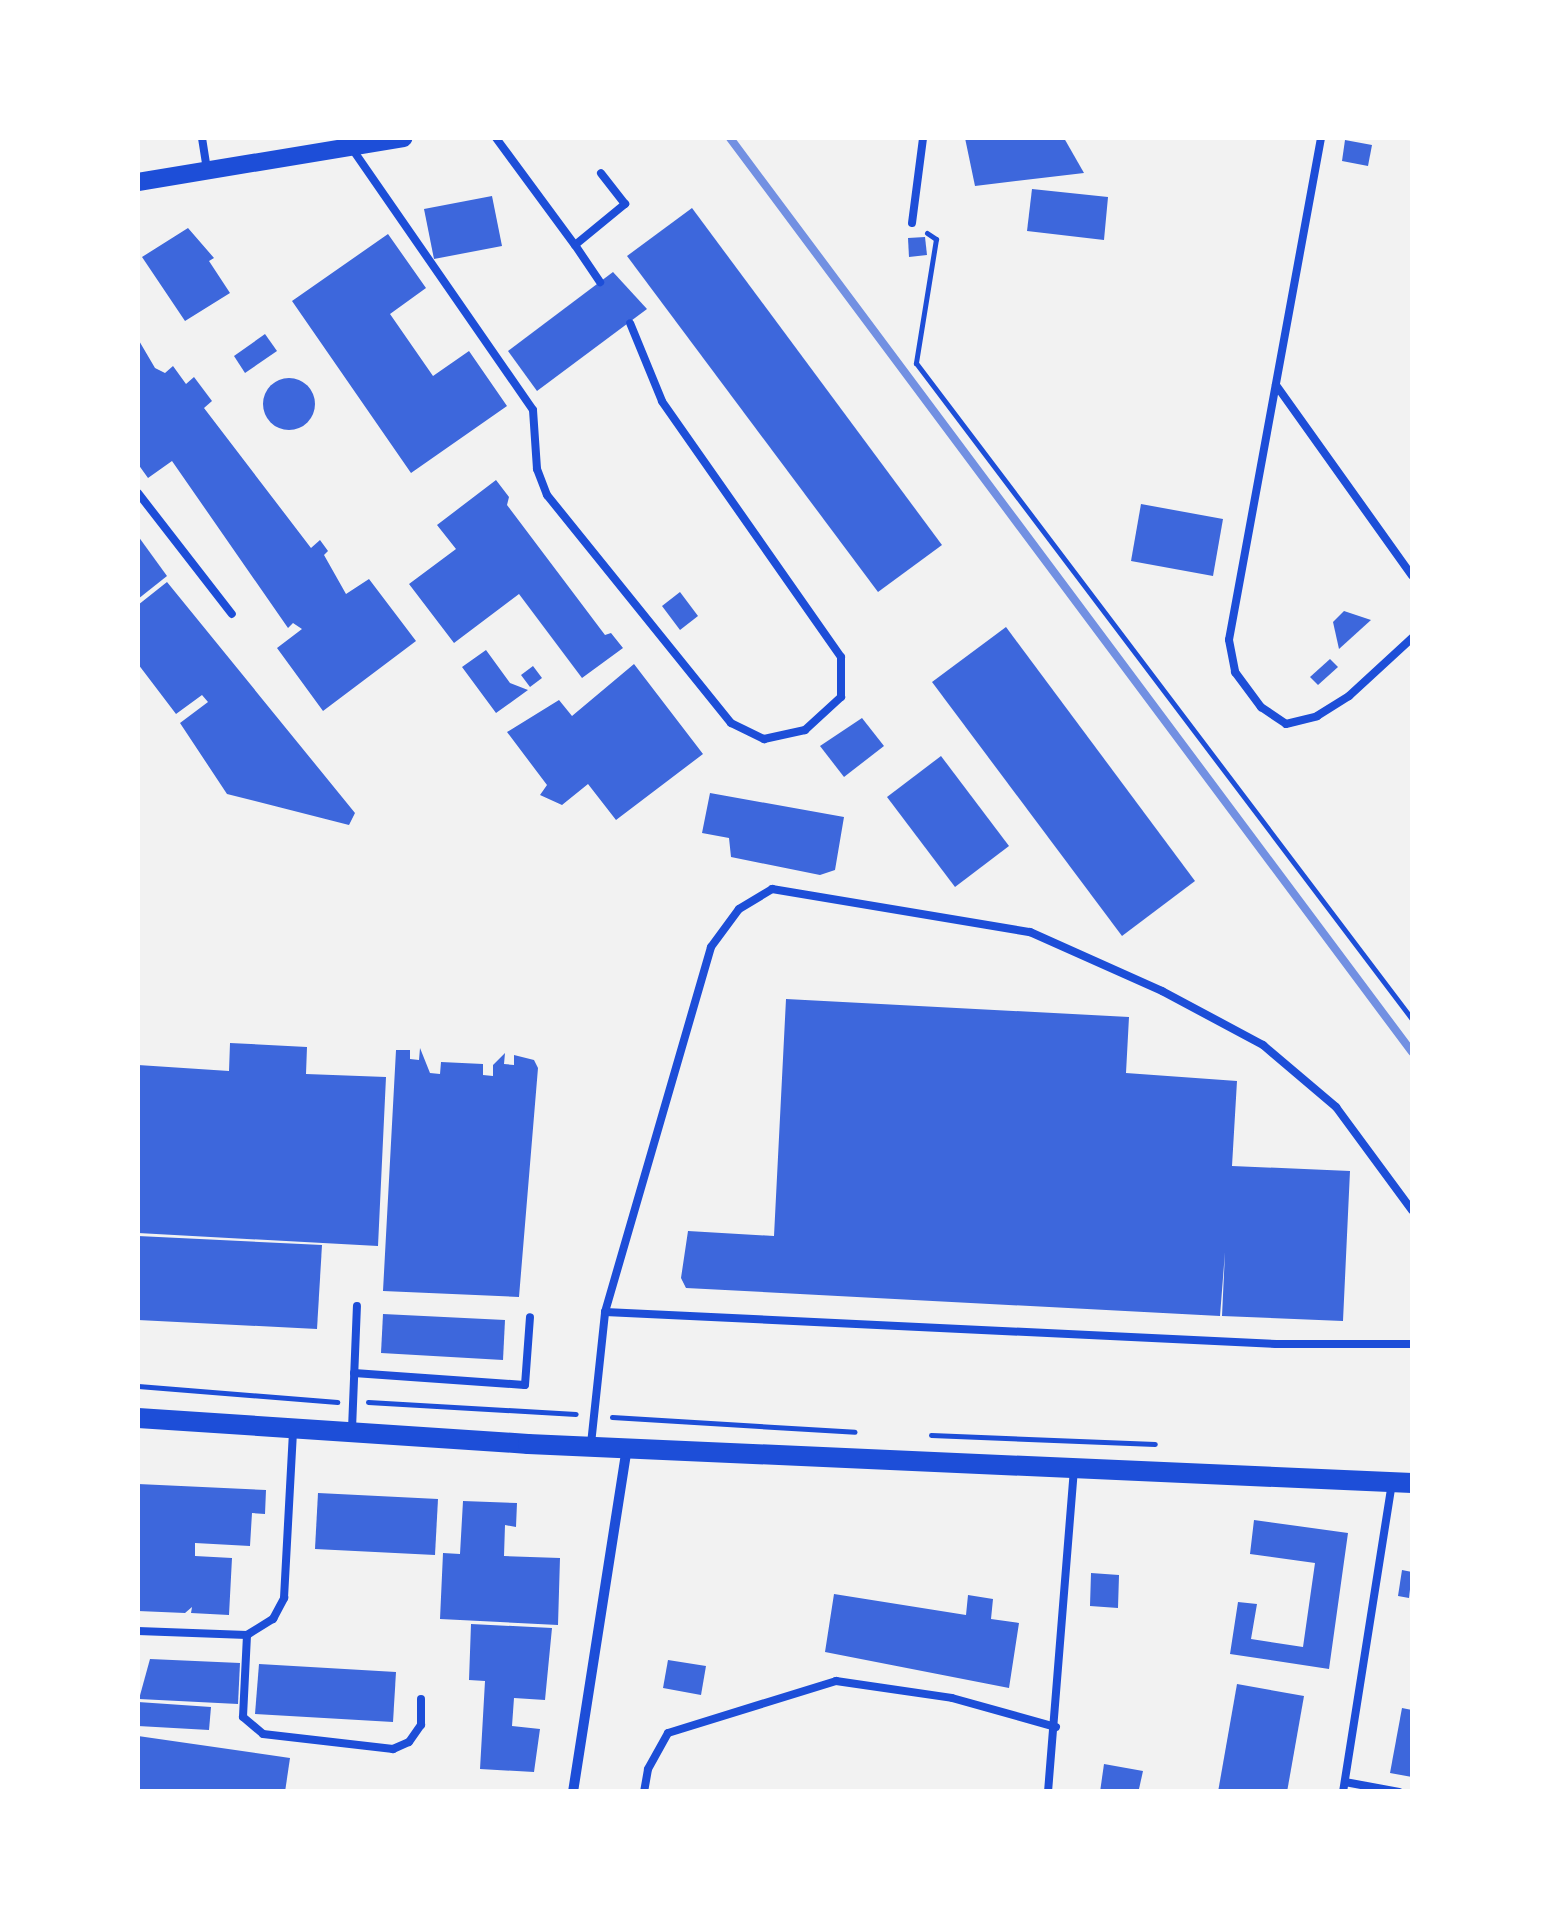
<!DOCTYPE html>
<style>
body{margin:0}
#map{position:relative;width:1550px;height:1929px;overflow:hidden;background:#f2f2f2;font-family:Barlow,sans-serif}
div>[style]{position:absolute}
.building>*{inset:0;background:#3d67dc}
.round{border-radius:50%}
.path>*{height:5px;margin:-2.5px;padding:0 2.5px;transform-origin:2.5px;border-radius:2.5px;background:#1d4ed8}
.service>*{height:8px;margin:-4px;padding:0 4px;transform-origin:4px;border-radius:4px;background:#1d4ed8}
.minor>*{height:10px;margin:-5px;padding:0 5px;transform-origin:5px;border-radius:5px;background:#1d4ed8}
.tertiary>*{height:18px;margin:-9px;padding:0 9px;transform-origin:9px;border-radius:9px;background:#1d4ed8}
.secondary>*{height:20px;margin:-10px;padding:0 10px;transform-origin:10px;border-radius:10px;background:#1d4ed8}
.rail>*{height:8px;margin:-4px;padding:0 4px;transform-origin:4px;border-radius:4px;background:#7290e2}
span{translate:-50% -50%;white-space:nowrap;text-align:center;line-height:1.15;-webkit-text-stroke:8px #fff;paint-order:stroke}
.frame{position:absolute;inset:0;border:140px solid #fff;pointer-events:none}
</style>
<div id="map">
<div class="building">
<div style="clip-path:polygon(965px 138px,1064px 138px,1084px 173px,975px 186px)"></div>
<div style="clip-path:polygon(1345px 140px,1372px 145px,1368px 166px,1342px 161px)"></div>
<div style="clip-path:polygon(1032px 189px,1108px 197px,1104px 240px,1027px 231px)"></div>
<div style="clip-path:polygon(492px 196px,502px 246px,434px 259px,424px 209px)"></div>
<div style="clip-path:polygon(692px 208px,942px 545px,878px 592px,627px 256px)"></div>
<div style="clip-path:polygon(188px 228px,214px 258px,209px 261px,230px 293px,185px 321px,142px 257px)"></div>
<div style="clip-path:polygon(388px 234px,426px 288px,390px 314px,433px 376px,469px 351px,507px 406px,411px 473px,292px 301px)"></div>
<div style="clip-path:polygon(925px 237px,927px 255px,909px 257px,908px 238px)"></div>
<div style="clip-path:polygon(613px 272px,647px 309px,537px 391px,508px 351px)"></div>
<div style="clip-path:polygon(265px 334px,277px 351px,245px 373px,234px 356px)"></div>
<div style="clip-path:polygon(138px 339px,155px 368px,165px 373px,173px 366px,186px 384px,194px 377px,212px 401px,204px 408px,311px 548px,320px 540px,328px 551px,324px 555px,346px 594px,369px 579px,416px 641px,323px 711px,277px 648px,302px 629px,293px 623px,288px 628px,172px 461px,148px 478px,138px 464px)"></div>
<div class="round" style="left:263px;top:378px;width:52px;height:52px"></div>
<div style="clip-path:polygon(496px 480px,509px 497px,507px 505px,605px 635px,611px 633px,623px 648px,582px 678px,519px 594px,454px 643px,409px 584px,456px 549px,437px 525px)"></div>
<div style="clip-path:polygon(1141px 504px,1223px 519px,1213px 576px,1131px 561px)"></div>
<div style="clip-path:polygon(138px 536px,167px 576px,138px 599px)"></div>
<div style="clip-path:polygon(167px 582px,355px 813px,349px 825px,227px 794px,180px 723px,208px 702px,202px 695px,176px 714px,138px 664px,138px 605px)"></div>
<div style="clip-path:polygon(680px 592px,698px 616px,680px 630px,662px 606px)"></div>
<div style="clip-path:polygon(1344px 611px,1371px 620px,1339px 649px,1333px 622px)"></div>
<div style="clip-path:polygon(1006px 627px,1195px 881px,1122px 936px,932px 682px)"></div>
<div style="clip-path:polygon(486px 650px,510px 683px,528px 690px,496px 713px,462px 667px)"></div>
<div style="clip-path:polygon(1330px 659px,1338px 667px,1318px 685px,1310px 677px)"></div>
<div style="clip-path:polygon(634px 664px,703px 754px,616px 820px,588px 784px,562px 805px,540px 795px,547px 785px,507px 732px,559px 700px,572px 716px)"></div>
<div style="clip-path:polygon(533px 666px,542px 678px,530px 687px,521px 675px)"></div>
<div style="clip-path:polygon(862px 718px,884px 746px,844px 777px,820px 746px)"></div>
<div style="clip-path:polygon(941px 756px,1009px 846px,955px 887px,887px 797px)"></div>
<div style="clip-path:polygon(710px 793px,844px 817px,835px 870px,820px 875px,731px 857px,729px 838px,702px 833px)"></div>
<div style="clip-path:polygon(786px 999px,1129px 1017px,1126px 1073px,1237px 1081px,1232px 1166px,1350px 1171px,1343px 1321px,1222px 1316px,1225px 1252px,1220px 1316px,686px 1288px,681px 1278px,688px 1231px,774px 1236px)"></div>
<div style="clip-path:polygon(230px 1043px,307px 1047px,306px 1074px,386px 1077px,378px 1246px,138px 1233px,138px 1065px,229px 1071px)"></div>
<div style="clip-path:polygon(420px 1048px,430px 1073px,440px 1074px,441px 1062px,483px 1064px,483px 1075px,493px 1076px,493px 1065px,505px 1053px,504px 1064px,514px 1065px,514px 1055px,534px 1060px,538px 1068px,519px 1297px,383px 1291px,396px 1050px,410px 1050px,410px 1059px,419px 1060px)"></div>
<div style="clip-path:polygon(138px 1236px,322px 1245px,317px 1329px,138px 1320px)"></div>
<div style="clip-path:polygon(383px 1314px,505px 1320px,503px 1360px,381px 1353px)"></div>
<div style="clip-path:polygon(138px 1484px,266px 1490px,265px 1514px,252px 1513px,250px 1546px,195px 1543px,195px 1556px,232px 1558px,229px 1615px,191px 1613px,192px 1607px,185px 1613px,138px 1611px)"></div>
<div style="clip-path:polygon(318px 1493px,438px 1499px,435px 1555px,315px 1549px)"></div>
<div style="clip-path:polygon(463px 1501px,517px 1503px,516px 1527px,505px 1525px,504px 1556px,560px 1558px,558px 1625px,440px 1619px,443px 1553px,460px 1554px)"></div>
<div style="clip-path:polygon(1254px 1520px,1348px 1533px,1329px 1669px,1230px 1654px,1238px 1602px,1257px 1604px,1251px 1639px,1303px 1647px,1315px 1563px,1250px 1554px)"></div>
<div style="clip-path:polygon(1402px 1570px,1412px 1572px,1409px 1598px,1398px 1596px)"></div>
<div style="clip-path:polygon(1091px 1573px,1119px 1575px,1118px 1608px,1090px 1606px)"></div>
<div style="clip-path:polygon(834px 1594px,966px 1615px,968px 1595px,993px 1599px,991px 1619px,1019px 1623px,1009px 1688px,825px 1652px)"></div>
<div style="clip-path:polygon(471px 1624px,552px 1628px,545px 1700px,514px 1698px,512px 1726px,540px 1729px,534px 1772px,480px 1769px,485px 1681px,469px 1680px)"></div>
<div style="clip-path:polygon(150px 1659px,240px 1663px,238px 1704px,139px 1699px)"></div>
<div style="clip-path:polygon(668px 1660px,706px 1666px,701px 1695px,663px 1688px)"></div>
<div style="clip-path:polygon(259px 1664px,396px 1672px,393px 1722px,255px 1714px)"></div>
<div style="clip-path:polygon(1237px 1684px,1304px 1696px,1287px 1792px,1218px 1792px)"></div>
<div style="clip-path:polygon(138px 1702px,211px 1707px,209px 1730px,138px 1726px)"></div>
<div style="clip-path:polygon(1402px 1708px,1412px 1710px,1412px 1777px,1390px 1773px)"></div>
<div style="clip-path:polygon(138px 1736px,290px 1758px,285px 1792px,138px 1790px)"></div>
<div style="clip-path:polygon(1104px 1764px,1143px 1771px,1139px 1789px,1100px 1792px)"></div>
</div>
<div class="path">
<div style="left:927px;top:233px;width:11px;rotate:34deg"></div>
<div style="left:936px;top:239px;width:126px;rotate:99.2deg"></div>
<div style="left:916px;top:363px;width:822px;rotate:52.91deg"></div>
<div style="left:138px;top:1386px;width:200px;rotate:4.6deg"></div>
<div style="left:368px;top:1402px;width:208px;rotate:3.3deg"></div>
<div style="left:612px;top:1417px;width:243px;rotate:3.5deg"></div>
<div style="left:931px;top:1435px;width:224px;rotate:2.3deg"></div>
</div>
<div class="service">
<div style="left:202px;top:138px;width:33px;rotate:81deg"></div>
<div style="left:496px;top:138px;width:133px;rotate:53.6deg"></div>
<div style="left:575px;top:245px;width:65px;rotate:-39.4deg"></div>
<div style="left:625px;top:204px;width:39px;rotate:-128deg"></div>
<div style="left:1321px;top:138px;width:510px;rotate:100.39deg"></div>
<div style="left:1229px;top:640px;width:33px;rotate:79deg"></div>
<div style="left:1235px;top:672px;width:44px;rotate:53.4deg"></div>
<div style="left:1261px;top:707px;width:30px;rotate:34deg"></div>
<div style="left:1286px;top:724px;width:32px;rotate:-14deg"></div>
<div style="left:1317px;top:716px;width:38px;rotate:-32deg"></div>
<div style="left:1349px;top:696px;width:86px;rotate:-42.6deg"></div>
<div style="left:353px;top:150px;width:316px;rotate:55.3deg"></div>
<div style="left:533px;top:410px;width:59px;rotate:86.1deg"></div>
<div style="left:537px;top:469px;width:28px;rotate:69deg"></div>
<div style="left:547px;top:495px;width:293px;rotate:51.1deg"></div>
<div style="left:731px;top:723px;width:37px;rotate:26deg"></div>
<div style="left:764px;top:739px;width:42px;rotate:-12.4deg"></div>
<div style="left:805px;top:730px;width:49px;rotate:-42.5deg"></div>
<div style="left:841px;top:697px;width:40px;rotate:-90deg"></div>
<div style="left:841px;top:657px;width:312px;rotate:-125deg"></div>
<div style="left:662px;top:401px;width:84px;rotate:-112.3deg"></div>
<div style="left:912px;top:223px;width:86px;rotate:-82.6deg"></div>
<div style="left:575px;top:245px;width:45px;rotate:56deg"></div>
<div style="left:1276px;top:385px;width:234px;rotate:54.5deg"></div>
<div style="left:138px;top:493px;width:153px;rotate:52.2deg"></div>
<div style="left:605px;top:1312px;width:380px;rotate:-73.8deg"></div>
<div style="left:711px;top:947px;width:47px;rotate:-53.6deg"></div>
<div style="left:739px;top:909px;width:39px;rotate:-31deg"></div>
<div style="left:772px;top:889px;width:262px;rotate:9.5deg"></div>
<div style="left:1030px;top:932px;width:145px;rotate:24.1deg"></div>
<div style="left:1162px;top:991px;width:115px;rotate:28.1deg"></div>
<div style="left:1263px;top:1045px;width:96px;rotate:40.3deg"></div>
<div style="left:1336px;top:1107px;width:128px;rotate:53.6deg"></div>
<div style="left:354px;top:1373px;width:171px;rotate:4deg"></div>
<div style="left:525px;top:1385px;width:68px;rotate:-85.8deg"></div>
<div style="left:352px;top:1429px;width:123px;rotate:-87.7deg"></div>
<div style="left:591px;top:1444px;width:133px;rotate:-83.9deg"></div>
<div style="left:605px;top:1312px;width:672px;rotate:2.73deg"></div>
<div style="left:1276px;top:1344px;width:136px"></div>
<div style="left:138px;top:1631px;width:109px;rotate:2.1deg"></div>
<div style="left:247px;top:1635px;width:31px;rotate:-32deg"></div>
<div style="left:273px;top:1619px;width:24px;rotate:-62deg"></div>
<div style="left:284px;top:1598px;width:168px;rotate:-86.9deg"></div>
<div style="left:247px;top:1635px;width:82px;rotate:92.8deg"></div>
<div style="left:243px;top:1717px;width:26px;rotate:40deg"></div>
<div style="left:263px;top:1734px;width:131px;rotate:6.6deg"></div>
<div style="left:393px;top:1749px;width:17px;rotate:-24deg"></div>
<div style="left:409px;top:1742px;width:21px;rotate:-55deg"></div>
<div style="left:421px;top:1725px;width:26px;rotate:-90deg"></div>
<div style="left:1345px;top:1782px;width:55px;rotate:10.5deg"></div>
<div style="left:644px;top:1792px;width:23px;rotate:-80deg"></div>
<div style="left:648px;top:1769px;width:41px;rotate:-60.9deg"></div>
<div style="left:668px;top:1733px;width:176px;rotate:-17.2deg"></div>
<div style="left:836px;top:1681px;width:117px;rotate:8.3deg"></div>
<div style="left:952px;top:1698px;width:108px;rotate:15.6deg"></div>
<div style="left:1048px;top:1792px;width:321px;rotate:-85.4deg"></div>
<div style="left:1343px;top:1792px;width:314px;rotate:-81deg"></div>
</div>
<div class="minor">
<div style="left:573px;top:1792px;width:347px;rotate:-81.1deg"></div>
</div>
<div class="tertiary">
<div style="left:138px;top:182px;width:269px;rotate:-9.4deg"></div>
</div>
<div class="secondary">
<div style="left:138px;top:1418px;width:391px;rotate:3.8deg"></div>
<div style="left:528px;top:1444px;width:885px;rotate:2.53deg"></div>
</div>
<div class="rail">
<div style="left:730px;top:138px;width:1140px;rotate:53.27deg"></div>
</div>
<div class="frame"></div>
</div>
